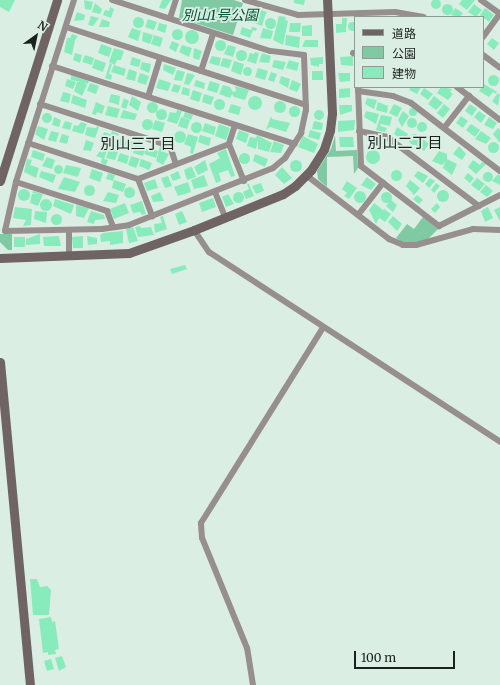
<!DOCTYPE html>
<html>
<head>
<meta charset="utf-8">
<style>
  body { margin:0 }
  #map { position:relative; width:500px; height:685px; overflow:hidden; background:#dbeee3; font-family:Merriweather,"Noto Sans JP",serif }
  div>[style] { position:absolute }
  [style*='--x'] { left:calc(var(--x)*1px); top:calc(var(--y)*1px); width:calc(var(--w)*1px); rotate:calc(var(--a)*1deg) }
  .green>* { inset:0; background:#7fc9a3 }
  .building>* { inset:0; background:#88ebbb }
  .round { border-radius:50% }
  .street>* { height:6px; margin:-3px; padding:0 3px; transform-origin:3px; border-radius:3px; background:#978e8e }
  .secondary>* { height:9px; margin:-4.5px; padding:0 4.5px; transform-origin:4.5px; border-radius:4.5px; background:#6f6363 }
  span { translate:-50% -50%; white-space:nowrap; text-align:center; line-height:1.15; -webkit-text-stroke:3.5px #dbeee3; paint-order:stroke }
  .park-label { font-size:14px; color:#005335; font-style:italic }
  .neighbourhood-label { font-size:15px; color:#1b221e }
  .legend { position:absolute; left:354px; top:16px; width:130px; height:72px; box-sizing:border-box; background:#dbeee3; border:1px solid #8e9c94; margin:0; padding:5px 7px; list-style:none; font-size:12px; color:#1b221e }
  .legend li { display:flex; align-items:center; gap:8px; height:20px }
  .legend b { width:20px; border:1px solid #8e9c94 }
  .north { position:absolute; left:16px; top:16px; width:40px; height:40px; -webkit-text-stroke:3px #dbeee3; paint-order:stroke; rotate:33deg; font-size:11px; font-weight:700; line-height:16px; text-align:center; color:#1b221e }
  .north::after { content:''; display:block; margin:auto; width:14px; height:18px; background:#1b221e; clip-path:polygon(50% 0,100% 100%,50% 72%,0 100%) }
  .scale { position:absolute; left:354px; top:651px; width:101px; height:18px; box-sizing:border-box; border:2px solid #1b221e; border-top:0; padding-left:5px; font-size:12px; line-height:14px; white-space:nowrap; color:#1b221e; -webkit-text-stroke:3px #dbeee3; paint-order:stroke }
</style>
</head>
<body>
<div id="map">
  <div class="green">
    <div style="clip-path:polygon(182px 0,234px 0,243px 3px,233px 35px,179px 18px)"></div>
    <div style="clip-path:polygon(335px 135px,336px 151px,357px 150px,358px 168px,354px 174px,353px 156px,327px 157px,327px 187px,318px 179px,317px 171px,331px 149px)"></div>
    <div style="clip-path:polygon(423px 217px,438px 229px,428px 239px,414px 243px,402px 242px,396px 238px,407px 224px,414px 229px)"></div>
    <div style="clip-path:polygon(0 234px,12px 234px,12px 250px,8px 250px,0 242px)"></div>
  </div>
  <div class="building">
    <div class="round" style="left:431px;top:-1px;width:10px;height:10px"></div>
    <div style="clip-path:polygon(0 0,15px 0,9px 12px,0 7px)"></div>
    <div style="clip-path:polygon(84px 0,93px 2px,91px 10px,85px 9px)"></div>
    <div style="clip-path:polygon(162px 0,171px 0,165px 9px,159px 8px)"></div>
    <div style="clip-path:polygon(294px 0,305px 0,304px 5px,294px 3px)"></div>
    <div style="clip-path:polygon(462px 0,475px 0,467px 10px,459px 4px)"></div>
    <div style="clip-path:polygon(95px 3px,102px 9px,100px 14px,92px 12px)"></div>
    <div class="round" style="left:441.5px;top:3.5px;width:11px;height:11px"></div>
    <div style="clip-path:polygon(474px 4px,482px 10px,476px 17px,468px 12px)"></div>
    <div style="clip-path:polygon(110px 7px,114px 9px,111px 18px,103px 15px,105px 10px,109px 11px)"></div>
    <div style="clip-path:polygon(455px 8px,463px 13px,460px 17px,451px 15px)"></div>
    <div style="clip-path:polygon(485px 8px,494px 15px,489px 22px,480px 15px)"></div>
    <div style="clip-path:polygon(258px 9px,267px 12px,265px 16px,261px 15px,265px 16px,262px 26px,251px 22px,254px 14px,258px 16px)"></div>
    <div style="clip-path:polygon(242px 10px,252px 14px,249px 23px,239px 19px)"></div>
    <div style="clip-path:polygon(77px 12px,85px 15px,84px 20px,74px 21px)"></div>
    <div style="clip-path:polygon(91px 16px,99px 18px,93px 26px,88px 25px)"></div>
    <div style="clip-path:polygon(279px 16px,286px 17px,285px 20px,288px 21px,283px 45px,273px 40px)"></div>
    <div class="round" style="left:132.5px;top:16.5px;width:11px;height:11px"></div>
    <div class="round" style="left:264.5px;top:17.5px;width:11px;height:11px"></div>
    <div style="clip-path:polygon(342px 18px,347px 18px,346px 32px,336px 33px,336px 24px,342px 24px)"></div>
    <div style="clip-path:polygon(102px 19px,110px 22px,109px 27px,99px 27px)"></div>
    <div style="clip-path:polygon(148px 19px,157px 22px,154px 30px,145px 27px)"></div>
    <div class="round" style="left:347.5px;top:21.5px;width:9px;height:9px"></div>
    <div style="clip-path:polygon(159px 23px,167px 25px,165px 33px,157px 30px)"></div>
    <div style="clip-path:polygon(290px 23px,301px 23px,300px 32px,289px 32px)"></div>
    <div style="clip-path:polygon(312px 25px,312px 36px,302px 36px,302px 26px)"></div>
    <div style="clip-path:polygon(242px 27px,251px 30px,252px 27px,257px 28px,256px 31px,253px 30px,250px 38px,240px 34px)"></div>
    <div style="clip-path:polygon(132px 28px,141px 31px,138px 41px,128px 37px)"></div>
    <div style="clip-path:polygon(263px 28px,273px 31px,271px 39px,260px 38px)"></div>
    <div class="round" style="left:171.5px;top:28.5px;width:11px;height:11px"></div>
    <div class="round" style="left:185px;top:30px;width:14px;height:14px"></div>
    <div style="clip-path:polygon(143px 32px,153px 35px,150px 44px,142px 41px)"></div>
    <div style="clip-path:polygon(72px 34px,78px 36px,75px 40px,72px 55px,64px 52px,67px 38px,70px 38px)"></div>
    <div style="clip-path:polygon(154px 35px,163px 38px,160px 47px,151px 44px)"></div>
    <div style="clip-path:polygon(286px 35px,300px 37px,299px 48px,285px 45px)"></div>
    <div style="clip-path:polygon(492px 38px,499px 43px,494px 50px,487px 44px)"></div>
    <div class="round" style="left:214.5px;top:39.5px;width:11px;height:11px"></div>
    <div style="clip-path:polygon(305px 40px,318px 40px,318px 47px,302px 47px)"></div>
    <div style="clip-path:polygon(172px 41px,179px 44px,176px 52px,169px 48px)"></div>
    <div style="clip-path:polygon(101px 44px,112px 48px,109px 57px,98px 53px)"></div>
    <div style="clip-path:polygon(182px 45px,192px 48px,189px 57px,179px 52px)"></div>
    <div style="clip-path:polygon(228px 45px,236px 47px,233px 57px,224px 54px)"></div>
    <div style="clip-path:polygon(114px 48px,124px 51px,121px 60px,117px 60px,115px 65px,109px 62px)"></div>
    <div style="clip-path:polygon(194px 48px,202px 51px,199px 60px,193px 58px)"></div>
    <div class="round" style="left:235.5px;top:49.5px;width:11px;height:11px"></div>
    <div style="clip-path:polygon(255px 52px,259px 53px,256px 64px,247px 61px,250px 53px,254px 54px)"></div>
    <div style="clip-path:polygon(75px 53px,82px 55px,80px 63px,73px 60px)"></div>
    <div style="clip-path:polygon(262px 53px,271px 56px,269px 63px,259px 62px)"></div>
    <div style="clip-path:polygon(85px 55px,94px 58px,92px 65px,82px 62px)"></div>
    <div style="clip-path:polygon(212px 56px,221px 58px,219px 66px,209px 63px)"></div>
    <div style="clip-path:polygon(353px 56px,353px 66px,341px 65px,340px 57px)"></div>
    <div style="clip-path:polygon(132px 57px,141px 60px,139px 67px,130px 65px)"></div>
    <div style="clip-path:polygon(323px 57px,323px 64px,319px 64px,319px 67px,311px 65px,310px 58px)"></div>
    <div style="clip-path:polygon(223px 58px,232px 60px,229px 68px,220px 66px)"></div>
    <div style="clip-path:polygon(95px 59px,106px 63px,103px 72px,92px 68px)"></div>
    <div style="clip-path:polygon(274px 60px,286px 62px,283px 70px,272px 67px)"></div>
    <div style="clip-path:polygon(289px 60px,299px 63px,297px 71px,286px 68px)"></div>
    <div style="clip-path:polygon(234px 61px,244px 64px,241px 75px,231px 71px)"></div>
    <div style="clip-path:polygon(142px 62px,151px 64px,149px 73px,140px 69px)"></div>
    <div style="clip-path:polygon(110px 63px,112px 64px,109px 74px,112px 75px,111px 80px,105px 78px)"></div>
    <div style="clip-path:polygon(164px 64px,176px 68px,173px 75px,163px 70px)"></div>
    <div style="clip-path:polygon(114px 65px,126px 69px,124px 76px,111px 72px)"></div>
    <div class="round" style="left:242.5px;top:66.5px;width:9px;height:9px"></div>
    <div style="clip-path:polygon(258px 68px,268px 71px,265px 80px,255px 77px)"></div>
    <div style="clip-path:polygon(129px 69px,137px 72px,135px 81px,126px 79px)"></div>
    <div style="clip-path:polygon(177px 70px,185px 72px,182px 81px,174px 80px)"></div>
    <div style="clip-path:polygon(312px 71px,323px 71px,323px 80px,312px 80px)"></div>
    <div style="clip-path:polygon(271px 72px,277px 74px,274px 82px,268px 80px)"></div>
    <div style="clip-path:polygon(140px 73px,149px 76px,146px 85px,137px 82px)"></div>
    <div style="clip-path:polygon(187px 73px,195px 75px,189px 85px,184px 84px)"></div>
    <div style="clip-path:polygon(338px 73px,350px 73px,350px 81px,340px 82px)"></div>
    <div class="round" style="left:487.5px;top:74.5px;width:11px;height:11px"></div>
    <div style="clip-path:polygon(71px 75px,89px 81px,88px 84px,84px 83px,87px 85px,82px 96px,74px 91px,77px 82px,81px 82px,71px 80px)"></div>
    <div style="clip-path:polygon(281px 76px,290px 79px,288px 88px,279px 83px)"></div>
    <div style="clip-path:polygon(67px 79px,76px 82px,73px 89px,65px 86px)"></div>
    <div style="clip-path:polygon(159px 79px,171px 83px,168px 91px,156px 88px)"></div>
    <div style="clip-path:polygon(196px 80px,205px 83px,204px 89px,194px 86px)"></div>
    <div style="clip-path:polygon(292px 80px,301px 84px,297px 92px,289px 89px)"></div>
    <div style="clip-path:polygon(210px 81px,220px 84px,217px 93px,207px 90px)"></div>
    <div style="clip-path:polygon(90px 83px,99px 86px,96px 94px,87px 91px)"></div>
    <div style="clip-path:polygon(174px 84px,181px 86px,178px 93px,171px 91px)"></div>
    <div style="clip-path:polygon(484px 84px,497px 92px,496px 94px,493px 92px,489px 97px,479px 91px)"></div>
    <div style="clip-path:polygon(223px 85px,230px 87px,233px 92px,236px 91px,235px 86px,249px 90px,245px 100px,234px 97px,232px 94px,230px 98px,219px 94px)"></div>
    <div style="clip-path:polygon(183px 87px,190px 89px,189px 96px,181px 94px)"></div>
    <div style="clip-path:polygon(411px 87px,421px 87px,417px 94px,409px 90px)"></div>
    <div style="clip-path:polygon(441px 87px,452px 89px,450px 92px,453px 94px,448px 100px,437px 93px)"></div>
    <div style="clip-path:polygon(350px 88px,350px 97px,339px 98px,339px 89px)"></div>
    <div style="clip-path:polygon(424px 88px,433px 94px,428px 100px,420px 94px)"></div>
    <div style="clip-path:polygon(193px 90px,202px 93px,199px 102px,190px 99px)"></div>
    <div style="clip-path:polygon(63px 92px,71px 94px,69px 103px,60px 101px)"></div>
    <div style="clip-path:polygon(498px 93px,500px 95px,498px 106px,492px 101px)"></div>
    <div style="clip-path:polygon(111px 94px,120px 96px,119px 105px,109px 102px)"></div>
    <div style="clip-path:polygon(204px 94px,214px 97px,211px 105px,202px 102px)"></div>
    <div style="clip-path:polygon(73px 95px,87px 100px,85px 108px,71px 103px)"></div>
    <div style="clip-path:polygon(132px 96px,141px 102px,138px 111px,129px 105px)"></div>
    <div style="clip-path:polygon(434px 96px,443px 103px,436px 110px,428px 104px)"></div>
    <div class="round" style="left:248px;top:96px;width:14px;height:14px"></div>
    <div style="clip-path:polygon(124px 98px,129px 101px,126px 109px,121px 107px)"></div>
    <div style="clip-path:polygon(367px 98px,377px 100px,374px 109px,365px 104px)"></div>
    <div class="round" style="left:213.5px;top:98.5px;width:11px;height:11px"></div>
    <div class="round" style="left:274px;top:101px;width:12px;height:12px"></div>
    <div class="round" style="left:146.5px;top:101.5px;width:11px;height:11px"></div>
    <div style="clip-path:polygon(96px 102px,105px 106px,102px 114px,97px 112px,96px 115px,92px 114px)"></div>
    <div style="clip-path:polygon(378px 102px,388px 106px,387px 113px,376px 110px)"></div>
    <div style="clip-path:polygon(231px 104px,241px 107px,239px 115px,228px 112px)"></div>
    <div style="clip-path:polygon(394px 104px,402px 108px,397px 117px,389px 113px)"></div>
    <div style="clip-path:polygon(444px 104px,450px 109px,443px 118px,437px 113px)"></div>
    <div style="clip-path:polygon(470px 104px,477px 109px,472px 116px,465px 111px)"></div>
    <div style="clip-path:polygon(339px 105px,352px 105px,352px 111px,340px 115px)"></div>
    <div class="round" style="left:288.5px;top:105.5px;width:11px;height:11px"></div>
    <div style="clip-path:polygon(108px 106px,120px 109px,117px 118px,105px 115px)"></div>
    <div class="round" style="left:409px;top:108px;width:8px;height:8px"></div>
    <div class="round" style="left:155.5px;top:108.5px;width:11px;height:11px"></div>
    <div class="round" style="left:314px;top:110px;width:10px;height:10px"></div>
    <div style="clip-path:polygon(123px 110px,137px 114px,135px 120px,120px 118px)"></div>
    <div style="clip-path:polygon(177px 110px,182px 111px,177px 124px,167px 121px,170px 112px,176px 113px)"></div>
    <div style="clip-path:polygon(366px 111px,379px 114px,376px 124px,364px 117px)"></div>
    <div style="clip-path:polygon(403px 111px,409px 116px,402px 127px,398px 120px)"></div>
    <div style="clip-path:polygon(479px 111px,486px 116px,481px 123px,474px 117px)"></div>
    <div style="clip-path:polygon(185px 112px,193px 115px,191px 120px,183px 117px)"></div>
    <div class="round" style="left:42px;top:113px;width:10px;height:10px"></div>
    <div style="clip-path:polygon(381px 115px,392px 117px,390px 126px,381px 124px,380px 126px,387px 128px,385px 132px,376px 130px)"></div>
    <div style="clip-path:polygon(271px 116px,272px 119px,290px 123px,286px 132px,270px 127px,266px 130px)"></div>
    <div style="clip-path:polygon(461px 116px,468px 121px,463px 128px,456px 123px)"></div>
    <div style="clip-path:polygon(54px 117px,61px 120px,59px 127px,52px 125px)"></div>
    <div style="clip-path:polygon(181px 117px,190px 120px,187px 129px,178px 126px)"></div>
    <div style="clip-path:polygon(489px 117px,497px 123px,493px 129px,484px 125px)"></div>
    <div class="round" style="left:407px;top:118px;width:10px;height:10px"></div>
    <div class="round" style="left:141.5px;top:118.5px;width:11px;height:11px"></div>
    <div style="clip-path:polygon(155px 120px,165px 123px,162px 132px,152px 129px)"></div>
    <div style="clip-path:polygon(355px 120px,354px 130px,338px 132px,338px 121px)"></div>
    <div style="clip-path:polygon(65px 121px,72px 123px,70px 130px,62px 128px)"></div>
    <div style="clip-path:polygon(314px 121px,323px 123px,322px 130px,312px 129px)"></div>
    <div class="round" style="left:190.5px;top:121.5px;width:11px;height:11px"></div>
    <div class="round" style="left:417px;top:122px;width:10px;height:10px"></div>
    <div style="clip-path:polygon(81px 122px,87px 124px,83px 134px,72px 131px,74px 125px,78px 126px)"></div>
    <div style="clip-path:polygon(205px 123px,216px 127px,214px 135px,202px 131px)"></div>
    <div style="clip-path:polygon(219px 124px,230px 128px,226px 140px,215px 136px)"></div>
    <div style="clip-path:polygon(471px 124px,480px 130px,475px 137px,466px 130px)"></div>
    <div style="clip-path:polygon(38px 126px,48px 129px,44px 140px,35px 134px)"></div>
    <div style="clip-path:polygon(97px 126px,99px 127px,95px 138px,85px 135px,87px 127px,96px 128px)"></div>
    <div style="clip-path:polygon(397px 127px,408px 134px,404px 141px,394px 134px)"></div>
    <div style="clip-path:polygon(498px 128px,500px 130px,500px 143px,493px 134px)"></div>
    <div style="clip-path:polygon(239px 130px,249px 134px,246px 143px,236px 139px)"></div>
    <div style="clip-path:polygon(310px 130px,321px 133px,319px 140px,308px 137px)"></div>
    <div style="clip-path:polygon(51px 131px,59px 133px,56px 142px,48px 140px)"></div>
    <div style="clip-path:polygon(112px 131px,119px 134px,118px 136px,114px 134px,110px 144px,101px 141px,104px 132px,110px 134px,110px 136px)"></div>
    <div style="clip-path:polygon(481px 131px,491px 138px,486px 144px,475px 139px)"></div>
    <div class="round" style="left:174px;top:131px;width:12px;height:12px"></div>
    <div class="round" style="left:408.5px;top:133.5px;width:11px;height:11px"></div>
    <div style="clip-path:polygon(62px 134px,69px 136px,67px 144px,59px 142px)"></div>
    <div style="clip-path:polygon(188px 134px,198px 137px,193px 154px,190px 153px,191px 147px,184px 144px)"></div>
    <div style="clip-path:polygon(200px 135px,211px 138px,209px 146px,198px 142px)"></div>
    <div style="clip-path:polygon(257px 135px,272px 143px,269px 152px,258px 149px,258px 140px,256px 149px,247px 146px,250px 137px,256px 138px)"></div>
    <div style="clip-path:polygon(303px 136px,318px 144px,314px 153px,298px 147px)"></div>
    <div style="clip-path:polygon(339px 137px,353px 137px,354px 147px,340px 147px)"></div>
    <div class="round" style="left:112.5px;top:137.5px;width:11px;height:11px"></div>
    <div style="clip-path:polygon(422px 138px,429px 144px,424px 151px,416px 145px)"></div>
    <div class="round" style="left:122.5px;top:139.5px;width:11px;height:11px"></div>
    <div style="clip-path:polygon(86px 140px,94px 143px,91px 151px,83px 150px)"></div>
    <div style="clip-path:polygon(137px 140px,140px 140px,138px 145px,146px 147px,143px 156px,133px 153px)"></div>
    <div style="clip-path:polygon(274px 141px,284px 145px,281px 153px,270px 152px)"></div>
    <div class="round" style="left:487.5px;top:141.5px;width:11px;height:11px"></div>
    <div style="clip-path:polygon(100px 146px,108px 148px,104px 159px,108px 160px,106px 165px,101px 163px,102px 158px,96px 156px,100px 151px)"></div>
    <div style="clip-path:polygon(160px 146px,165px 148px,164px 152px,169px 154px,163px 165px,156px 161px)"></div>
    <div style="clip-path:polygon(459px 146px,466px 154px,462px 160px,453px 154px)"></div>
    <div style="clip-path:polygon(147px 147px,158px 151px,156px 158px,144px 154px)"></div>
    <div style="clip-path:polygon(109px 149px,118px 152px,115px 160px,106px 158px)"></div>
    <div style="clip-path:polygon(226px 149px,235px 176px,231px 177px,228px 170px,219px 173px,221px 181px,216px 183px,209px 164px,220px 158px,217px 153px)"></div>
    <div style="clip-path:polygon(33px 150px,45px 154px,43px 161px,31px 157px)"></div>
    <div class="round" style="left:366px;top:150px;width:14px;height:14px"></div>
    <div style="clip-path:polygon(439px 151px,447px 154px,447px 159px,457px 164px,452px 175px,443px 168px,445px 162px,442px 165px,432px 161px)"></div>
    <div class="round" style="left:238.5px;top:152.5px;width:11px;height:11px"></div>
    <div style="clip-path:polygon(120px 153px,129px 156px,127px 164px,117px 161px)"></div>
    <div style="clip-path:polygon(255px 154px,268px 159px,265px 167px,253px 161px)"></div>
    <div style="clip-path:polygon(131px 156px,140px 159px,136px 168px,128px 165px)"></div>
    <div style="clip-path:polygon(47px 157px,55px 160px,52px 169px,42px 166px)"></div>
    <div style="clip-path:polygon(27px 159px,32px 160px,30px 165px,39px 168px,36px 178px,24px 172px)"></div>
    <div style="clip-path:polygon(141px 159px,152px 163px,149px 170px,139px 166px)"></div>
    <div class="round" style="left:290px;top:160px;width:12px;height:12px"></div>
    <div style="clip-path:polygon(205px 160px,208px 170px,198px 175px,194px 167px)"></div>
    <div style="clip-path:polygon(473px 160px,480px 165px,482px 162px,486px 164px,476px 174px,468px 167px)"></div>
    <div class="round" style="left:53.5px;top:164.5px;width:9px;height:9px"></div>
    <div style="clip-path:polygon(66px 165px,81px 168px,78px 177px,63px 173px)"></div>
    <div style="clip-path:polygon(190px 167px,192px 167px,196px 177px,187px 180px,184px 170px)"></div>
    <div style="clip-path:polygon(282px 167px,292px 178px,284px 184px,275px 175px)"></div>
    <div style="clip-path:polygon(92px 169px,103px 173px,100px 182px,89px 178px)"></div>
    <div class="round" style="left:390.5px;top:169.5px;width:11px;height:11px"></div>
    <div style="clip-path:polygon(41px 171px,56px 175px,53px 183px,39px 177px)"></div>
    <div style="clip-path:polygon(178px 171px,181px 178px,173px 181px,170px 175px)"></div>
    <div style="clip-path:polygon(418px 171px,428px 176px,423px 183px,414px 176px)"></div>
    <div class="round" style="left:483px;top:172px;width:10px;height:10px"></div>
    <div style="clip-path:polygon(108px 173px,115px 175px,113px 181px,106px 179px)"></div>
    <div style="clip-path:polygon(468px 173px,474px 178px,470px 183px,464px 178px)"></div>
    <div style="clip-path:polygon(498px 174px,500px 176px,500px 185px,492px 181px)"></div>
    <div style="clip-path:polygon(204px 175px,208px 186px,194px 189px,191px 180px)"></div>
    <div style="clip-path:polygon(168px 176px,172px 186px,165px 188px,161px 178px)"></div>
    <div style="clip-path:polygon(64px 177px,80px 182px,75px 192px,58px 189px)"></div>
    <div style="clip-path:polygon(367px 177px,376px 184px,371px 190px,361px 185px)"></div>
    <div style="clip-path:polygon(430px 178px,435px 181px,429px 188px,425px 184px)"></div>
    <div style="clip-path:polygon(477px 178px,485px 184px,479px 191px,471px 185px)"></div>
    <div style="clip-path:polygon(155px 179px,158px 188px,147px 191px,144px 183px)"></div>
    <div style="clip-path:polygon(114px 180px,126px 184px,123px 192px,112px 188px)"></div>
    <div style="clip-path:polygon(410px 180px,420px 188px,414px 195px,406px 186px)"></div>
    <div style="clip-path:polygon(347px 181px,357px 188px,349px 199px,344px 196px,347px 193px,342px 189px)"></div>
    <div style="clip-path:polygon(188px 182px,191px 192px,178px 196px,174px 187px)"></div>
    <div style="clip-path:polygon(261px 183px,264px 191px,256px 194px,252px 186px)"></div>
    <div style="clip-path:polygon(436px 183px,440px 186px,434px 193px,431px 190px)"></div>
    <div style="clip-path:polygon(247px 184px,249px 184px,254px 196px,246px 199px,243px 192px,249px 189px)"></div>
    <div class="round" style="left:83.5px;top:184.5px;width:11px;height:11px"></div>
    <div style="clip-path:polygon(486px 185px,493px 191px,487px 197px,480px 192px)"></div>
    <div class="round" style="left:123.5px;top:186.5px;width:11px;height:11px"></div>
    <div class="round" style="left:18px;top:189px;width:12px;height:12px"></div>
    <div class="round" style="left:437px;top:190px;width:12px;height:12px"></div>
    <div class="round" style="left:354px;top:191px;width:12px;height:12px"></div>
    <div style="clip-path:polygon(33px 191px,43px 194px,38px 206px,30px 203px,32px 194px,37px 194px,32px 193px)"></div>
    <div class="round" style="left:380.5px;top:191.5px;width:11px;height:11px"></div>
    <div class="round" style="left:232.5px;top:191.5px;width:11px;height:11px"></div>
    <div style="clip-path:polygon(108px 192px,119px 195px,116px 203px,103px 201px)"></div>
    <div style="clip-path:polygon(160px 192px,164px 201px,153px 202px,151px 196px)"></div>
    <div style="clip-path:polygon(228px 194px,234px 204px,226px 207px,222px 197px)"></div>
    <div style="clip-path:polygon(417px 195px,423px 200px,419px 204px,413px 199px)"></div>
    <div style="clip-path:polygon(213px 198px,216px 207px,202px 212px,199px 203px)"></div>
    <div style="clip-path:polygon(55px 199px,74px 205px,71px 214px,53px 206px)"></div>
    <div class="round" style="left:40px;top:199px;width:12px;height:12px"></div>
    <div style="clip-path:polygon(391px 200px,397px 205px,393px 212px,386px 206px)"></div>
    <div style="clip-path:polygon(142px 201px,146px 214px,142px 215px,140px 212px,133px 213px,130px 205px)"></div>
    <div style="clip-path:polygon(125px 203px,129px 213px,114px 219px,110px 209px)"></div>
    <div style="clip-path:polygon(374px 203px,383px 210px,376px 224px,369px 210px)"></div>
    <div style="clip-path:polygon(437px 203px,440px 207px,435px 213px,431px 209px)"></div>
    <div style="clip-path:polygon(76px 205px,89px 208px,84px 218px,76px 216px)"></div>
    <div style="clip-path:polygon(15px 207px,32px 209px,31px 225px,23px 226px,26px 220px,13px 218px)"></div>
    <div style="clip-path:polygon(488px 207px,493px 218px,485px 222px,481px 211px)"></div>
    <div style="clip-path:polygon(500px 207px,500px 221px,494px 210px)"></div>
    <div style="clip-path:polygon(384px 209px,391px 214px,385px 222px,378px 217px)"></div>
    <div style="clip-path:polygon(35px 211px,47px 212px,46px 223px,34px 219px)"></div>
    <div style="clip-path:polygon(91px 211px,104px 215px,105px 219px,95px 220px,94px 224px,87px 222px)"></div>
    <div style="clip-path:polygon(182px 211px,187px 222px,179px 225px,175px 214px)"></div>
    <div class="round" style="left:50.5px;top:213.5px;width:11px;height:11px"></div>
    <div style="clip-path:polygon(163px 216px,167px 229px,155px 233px,154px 224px,162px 223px,160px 217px)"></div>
    <div style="clip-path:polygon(393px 216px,402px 224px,397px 231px,388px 222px)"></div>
    <div style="clip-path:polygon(140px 226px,141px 228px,151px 227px,154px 235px,138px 237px,135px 227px)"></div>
    <div style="clip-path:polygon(133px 227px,138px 241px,129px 243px,126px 229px)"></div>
    <div style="clip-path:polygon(123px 231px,123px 243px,110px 245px,110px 241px,101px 242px,100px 235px,103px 233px)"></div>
    <div style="clip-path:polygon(40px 234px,40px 244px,26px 245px,26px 239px)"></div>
    <div style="clip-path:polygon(59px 236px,61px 246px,44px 246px,43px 237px)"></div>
    <div style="clip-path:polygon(83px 236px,83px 248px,73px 248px,72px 237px)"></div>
    <div style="clip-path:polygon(87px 236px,97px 238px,97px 244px,88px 245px)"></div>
    <div style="clip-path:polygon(14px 237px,25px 237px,25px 247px,14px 247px)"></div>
    <div style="clip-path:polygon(185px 265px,187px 269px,172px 274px,170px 269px)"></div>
    <div style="clip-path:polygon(30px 579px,37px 579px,40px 587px,47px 586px,51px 590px,49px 615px,33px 615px)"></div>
    <div style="clip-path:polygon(51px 617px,52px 622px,55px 621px,59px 649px,55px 650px,56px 654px,48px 655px,48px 652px,43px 653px,39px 619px)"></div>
    <div style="clip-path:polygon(62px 656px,66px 667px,59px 671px,55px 658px)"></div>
    <div style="clip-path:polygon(51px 659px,54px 669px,47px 671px,44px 661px)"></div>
  </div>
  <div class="street">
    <div style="--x:74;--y:0;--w:191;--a:107.7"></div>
    <div style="--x:16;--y:182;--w:50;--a:102.7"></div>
    <div style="--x:5;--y:231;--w:97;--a:-1.2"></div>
    <div style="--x:102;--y:229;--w:27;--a:-8"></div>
    <div style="--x:129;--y:225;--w:155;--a:-21.6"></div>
    <div style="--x:273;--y:168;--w:16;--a:-40"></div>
    <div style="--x:285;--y:158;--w:30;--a:-57"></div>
    <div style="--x:301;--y:133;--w:24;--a:-78"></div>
    <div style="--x:306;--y:110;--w:55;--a:-92.1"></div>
    <div style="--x:304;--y:55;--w:34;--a:-173"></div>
    <div style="--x:270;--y:51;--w:166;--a:-162.1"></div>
    <div style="--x:245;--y:0;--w:55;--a:15.8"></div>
    <div style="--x:298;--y:15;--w:97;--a:-1.8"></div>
    <div style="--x:395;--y:12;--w:29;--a:10"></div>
    <div style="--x:481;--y:0;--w:24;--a:36"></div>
    <div style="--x:170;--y:18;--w:19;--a:-72"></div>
    <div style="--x:66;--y:27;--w:252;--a:18"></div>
    <div style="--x:483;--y:37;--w:29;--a:-54"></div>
    <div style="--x:353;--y:53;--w:2;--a:27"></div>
    <div style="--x:483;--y:55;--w:21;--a:37"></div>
    <div style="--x:52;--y:66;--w:255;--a:17.8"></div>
    <div style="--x:201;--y:71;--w:40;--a:-72"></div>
    <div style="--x:358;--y:87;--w:79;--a:87.8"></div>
    <div style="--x:361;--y:166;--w:71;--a:37.5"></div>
    <div style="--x:417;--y:209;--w:28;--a:38"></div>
    <div style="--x:439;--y:226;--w:68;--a:-26.9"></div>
    <div style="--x:457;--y:87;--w:54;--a:37.5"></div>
    <div style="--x:358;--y:91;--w:35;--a:8"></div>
    <div style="--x:393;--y:96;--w:19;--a:21"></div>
    <div style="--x:411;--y:103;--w:112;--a:37.4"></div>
    <div style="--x:148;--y:97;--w:41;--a:-72.9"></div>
    <div style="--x:40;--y:104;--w:137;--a:17.9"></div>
    <div style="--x:170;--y:146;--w:19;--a:72"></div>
    <div style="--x:235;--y:125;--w:20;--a:108"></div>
    <div style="--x:229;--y:144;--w:40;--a:68"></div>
    <div style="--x:444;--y:128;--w:41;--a:-52"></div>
    <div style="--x:359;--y:131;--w:29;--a:12"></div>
    <div style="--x:387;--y:137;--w:115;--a:36.9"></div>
    <div style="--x:28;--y:143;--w:116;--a:18.1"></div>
    <div style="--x:138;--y:179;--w:97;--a:-21"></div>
    <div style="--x:306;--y:175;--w:105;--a:37.6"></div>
    <div style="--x:389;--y:239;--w:15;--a:23"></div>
    <div style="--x:403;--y:245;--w:13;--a:0"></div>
    <div style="--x:416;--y:245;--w:59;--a:-15.7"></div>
    <div style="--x:473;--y:229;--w:27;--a:2"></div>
    <div style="--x:138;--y:179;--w:40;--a:69"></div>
    <div style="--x:16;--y:182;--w:96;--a:17.7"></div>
    <div style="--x:107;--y:211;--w:17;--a:69"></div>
    <div style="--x:215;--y:192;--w:27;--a:68"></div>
    <div style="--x:358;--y:215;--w:41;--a:-52"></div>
    <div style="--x:69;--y:230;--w:27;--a:90"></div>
    <div style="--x:194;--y:230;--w:27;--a:56"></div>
    <div style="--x:209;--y:252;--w:348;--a:33.1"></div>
    <div style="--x:253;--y:685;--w:37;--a:-99"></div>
    <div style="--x:247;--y:648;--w:119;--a:-112.2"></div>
    <div style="--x:202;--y:538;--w:15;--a:-94"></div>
    <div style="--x:201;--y:523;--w:230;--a:-58"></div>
  </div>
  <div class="secondary">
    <div style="--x:0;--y:181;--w:190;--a:-72.5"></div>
    <div style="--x:0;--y:258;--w:129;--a:-2.2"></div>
    <div style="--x:129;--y:253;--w:69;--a:-19.5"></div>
    <div style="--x:194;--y:230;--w:96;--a:-22"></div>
    <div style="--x:283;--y:194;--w:14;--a:-34"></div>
    <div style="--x:295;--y:186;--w:23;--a:-45"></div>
    <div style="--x:311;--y:170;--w:25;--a:-58"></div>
    <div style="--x:324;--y:149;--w:20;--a:-72"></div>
    <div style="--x:330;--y:130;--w:17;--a:-83"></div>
    <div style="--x:332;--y:113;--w:113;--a:-92.5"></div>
    <div style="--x:0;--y:362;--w:324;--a:84.7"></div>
  </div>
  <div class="park-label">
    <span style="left:220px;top:15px">別山1号公園</span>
  </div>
  <div class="neighbourhood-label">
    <span style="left:405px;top:143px">別山二丁目</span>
    <span style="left:138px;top:144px">別山三丁目</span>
  </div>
  <ul class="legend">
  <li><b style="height:5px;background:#6f6363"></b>道路</li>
  <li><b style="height:11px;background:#7fc9a3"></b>公園</li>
  <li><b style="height:11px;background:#88ebbb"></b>建物</li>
  </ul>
  <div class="north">N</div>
  <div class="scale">100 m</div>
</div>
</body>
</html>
